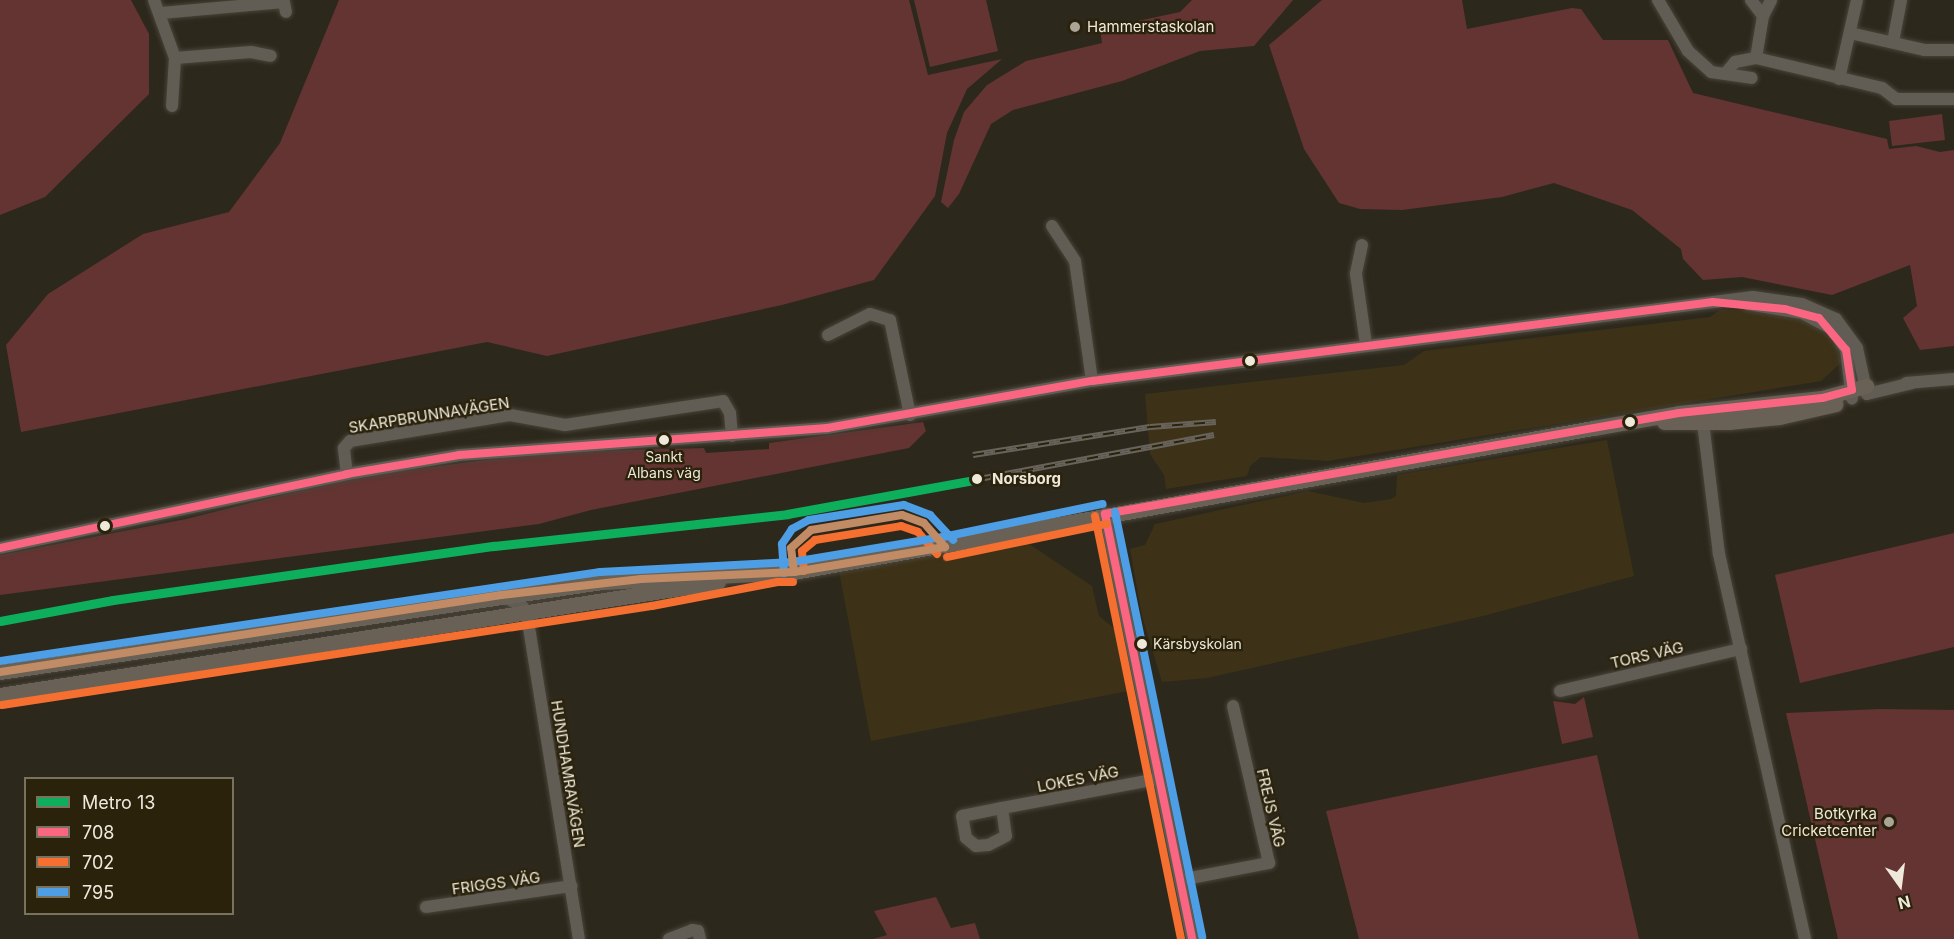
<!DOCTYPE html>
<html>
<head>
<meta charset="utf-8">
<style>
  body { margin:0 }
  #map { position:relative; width:1954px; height:939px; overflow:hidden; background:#2d281c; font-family:Inter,sans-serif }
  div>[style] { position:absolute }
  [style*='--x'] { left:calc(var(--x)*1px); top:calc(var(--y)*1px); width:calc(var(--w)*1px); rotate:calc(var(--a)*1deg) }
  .built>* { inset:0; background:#3d3217 }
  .green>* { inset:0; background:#633432 }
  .roads { filter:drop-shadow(0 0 2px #49443a) drop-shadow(0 0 2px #49443a) }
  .minor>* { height:12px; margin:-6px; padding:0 6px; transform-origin:6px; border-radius:6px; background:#615d54 }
  .major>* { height:15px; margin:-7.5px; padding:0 7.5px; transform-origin:7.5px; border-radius:7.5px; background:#696155 }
  .rail>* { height:6px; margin-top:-3px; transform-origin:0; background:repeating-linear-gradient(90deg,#2a220b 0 11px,#68645c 0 22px); box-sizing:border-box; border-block:2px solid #68645c }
  .bus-1>* { height:8px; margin:-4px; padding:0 4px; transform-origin:4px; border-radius:4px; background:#fa6682 }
  .bus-2>* { height:8px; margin:-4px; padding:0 4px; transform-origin:4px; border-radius:4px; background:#f46f30 }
  .bus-3>* { height:8px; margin:-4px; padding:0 4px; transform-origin:4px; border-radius:4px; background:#4d9ee5 }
  .bus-4>* { height:8px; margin:-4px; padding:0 4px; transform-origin:4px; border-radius:4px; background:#c18c65 }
  .metro-1>* { height:9px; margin:-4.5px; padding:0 4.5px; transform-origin:4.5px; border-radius:4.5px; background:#0daf5c }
  .dots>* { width:16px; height:16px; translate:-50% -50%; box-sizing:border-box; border:3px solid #2a220b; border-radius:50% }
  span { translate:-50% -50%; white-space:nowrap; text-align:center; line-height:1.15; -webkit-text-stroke:4.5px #2a220b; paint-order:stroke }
  .bus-label { font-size:14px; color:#efe9db }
  .left { translate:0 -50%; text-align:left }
  .poi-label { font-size:15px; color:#efe9db }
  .right { translate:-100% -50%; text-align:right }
  .street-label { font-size:15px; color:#efe9db }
  .stop-label { font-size:15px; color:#efe9db; font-weight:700 }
  .legend { position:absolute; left:24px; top:777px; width:210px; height:138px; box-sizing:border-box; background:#2a220b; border:2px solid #79725e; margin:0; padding:8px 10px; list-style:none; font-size:18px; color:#efe9db }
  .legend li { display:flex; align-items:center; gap:12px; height:30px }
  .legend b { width:30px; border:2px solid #79725e }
  .north { position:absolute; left:1870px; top:855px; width:60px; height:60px; -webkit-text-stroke:4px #2a220b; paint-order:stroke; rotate:166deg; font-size:16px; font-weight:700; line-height:24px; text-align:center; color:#efe9db }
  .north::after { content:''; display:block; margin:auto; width:21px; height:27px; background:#efe9db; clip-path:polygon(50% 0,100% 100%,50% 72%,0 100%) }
</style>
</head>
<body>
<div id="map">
  <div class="built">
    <div style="clip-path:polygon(1757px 309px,1813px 320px,1828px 331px,1840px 349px,1842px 362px,1821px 381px,1328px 461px,1261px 457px,1250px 466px,1247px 476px,1166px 489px,1164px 475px,1150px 454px,1145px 394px,1404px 365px,1424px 351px,1710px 317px,1720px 310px)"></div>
    <div style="clip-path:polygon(1607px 440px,1634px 576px,1483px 616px,1207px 678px,1162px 682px,1142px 616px,1130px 549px,1145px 545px,1155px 524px,1308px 491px,1364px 503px,1391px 499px,1396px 496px,1397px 475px)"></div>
    <div style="clip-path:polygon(1023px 540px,1092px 586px,1099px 616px,1115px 629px,1128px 691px,871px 741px,839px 571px)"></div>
  </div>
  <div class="green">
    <div style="clip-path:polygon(0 0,131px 0,149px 34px,149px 94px,45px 197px,0 215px)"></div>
    <div style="clip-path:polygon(339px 0,909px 0,928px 75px,1002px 59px,967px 89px,947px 133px,935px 196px,874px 280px,782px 305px,547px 356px,487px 342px,21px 432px,6px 345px,48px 294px,143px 234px,229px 212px,280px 143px)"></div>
    <div style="clip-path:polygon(914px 0,986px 0,998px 51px,930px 67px)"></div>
    <div style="clip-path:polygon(1192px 0,1293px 0,1254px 46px,1200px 51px,1122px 81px,1013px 110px,991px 124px,959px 194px,948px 208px,941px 202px,954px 140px,964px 112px,987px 85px,1026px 61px,1102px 43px,1100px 29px,1180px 12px)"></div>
    <div style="clip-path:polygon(1322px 0,1462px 0,1467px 29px,1572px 8px,1581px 9px,1603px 40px,1668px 40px,1693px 93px,1887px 139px,1889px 149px,1916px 146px,1940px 152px,1954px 150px,1954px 346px,1920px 350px,1903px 318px,1917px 306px,1910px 265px,1832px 295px,1742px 277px,1703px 280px,1683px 259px,1681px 249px,1632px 210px,1554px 183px,1502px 197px,1402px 210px,1360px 209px,1339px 203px,1304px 149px,1269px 45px)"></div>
    <div style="clip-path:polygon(1942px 114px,1945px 140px,1892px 146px,1889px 121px)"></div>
    <div style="clip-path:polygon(923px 422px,926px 431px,909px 448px,591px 510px,539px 524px,0 595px,0 555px,186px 519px,354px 477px,547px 452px,704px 448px,706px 453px,769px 449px,769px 443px)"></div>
    <div style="clip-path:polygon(1954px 533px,1954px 647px,1800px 683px,1775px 575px)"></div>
    <div style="clip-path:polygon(1584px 697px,1593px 737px,1562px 744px,1553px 701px,1575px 704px)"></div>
    <div style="clip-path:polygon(1880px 709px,1954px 710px,1954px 939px,1838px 939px,1786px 713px)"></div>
    <div style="clip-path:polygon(1597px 755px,1639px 939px,1359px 939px,1326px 811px)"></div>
    <div style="clip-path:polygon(936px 897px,951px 928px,975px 923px,980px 939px,873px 939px,887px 935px,874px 911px)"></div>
  </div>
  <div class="roads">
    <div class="minor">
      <div style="--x:154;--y:0;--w:62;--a:70.1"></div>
      <div style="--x:175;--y:58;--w:48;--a:93.6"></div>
      <div style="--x:1658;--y:0;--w:59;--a:59.5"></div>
      <div style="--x:1688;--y:51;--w:31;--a:42"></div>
      <div style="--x:1711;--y:72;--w:41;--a:8.3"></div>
      <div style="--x:1751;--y:0;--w:20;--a:53"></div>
      <div style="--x:161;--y:13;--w:123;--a:-5.1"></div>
      <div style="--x:284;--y:2;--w:10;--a:79"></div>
      <div style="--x:1850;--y:33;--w:76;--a:12.9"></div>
      <div style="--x:1924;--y:50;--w:30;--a:0"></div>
      <div style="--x:1893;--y:42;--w:43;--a:-79.2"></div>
      <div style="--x:175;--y:58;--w:76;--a:-4.5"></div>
      <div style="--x:251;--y:52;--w:20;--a:11"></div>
      <div style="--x:1756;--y:58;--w:43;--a:-80.5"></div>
      <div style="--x:1763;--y:16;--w:18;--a:-63"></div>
      <div style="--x:1725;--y:74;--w:16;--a:-50"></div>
      <div style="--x:1735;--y:62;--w:21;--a:-11"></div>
      <div style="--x:1756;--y:58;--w:130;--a:13.4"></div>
      <div style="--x:1882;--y:88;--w:18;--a:38"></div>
      <div style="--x:1896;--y:99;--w:58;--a:0"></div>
      <div style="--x:1839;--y:79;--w:81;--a:-77.2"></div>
      <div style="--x:1052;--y:226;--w:42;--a:56.7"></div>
      <div style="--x:1075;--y:261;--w:121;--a:81.9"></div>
      <div style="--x:1362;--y:245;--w:30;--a:102"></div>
      <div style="--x:1356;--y:274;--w:71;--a:81.9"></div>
      <div style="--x:1747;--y:304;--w:56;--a:9.3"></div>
      <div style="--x:1802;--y:313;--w:34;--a:28"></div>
      <div style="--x:1832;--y:329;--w:25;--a:56"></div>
      <div style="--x:1846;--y:350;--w:49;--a:83"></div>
      <div style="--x:828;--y:335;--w:47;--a:-26.6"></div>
      <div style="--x:870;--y:314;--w:21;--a:17"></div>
      <div style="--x:890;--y:320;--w:97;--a:78.1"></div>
      <div style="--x:1906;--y:383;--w:48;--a:-4.8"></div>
      <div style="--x:1702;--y:414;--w:141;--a:83.1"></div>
      <div style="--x:1719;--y:554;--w:394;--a:77.4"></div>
      <div style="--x:347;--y:474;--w:26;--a:-97"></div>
      <div style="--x:344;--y:448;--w:9;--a:-49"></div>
      <div style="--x:350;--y:441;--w:162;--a:-9.2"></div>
      <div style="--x:510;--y:415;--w:56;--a:10.3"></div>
      <div style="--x:565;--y:425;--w:160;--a:-8.6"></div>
      <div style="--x:723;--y:401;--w:14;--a:60"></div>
      <div style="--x:730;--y:413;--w:23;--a:85"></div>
      <div style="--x:1105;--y:514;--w:434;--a:78.4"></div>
      <div style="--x:0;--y:548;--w:355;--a:-12"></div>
      <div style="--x:347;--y:474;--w:114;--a:-9.6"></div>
      <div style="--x:459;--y:455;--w:369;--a:-4.2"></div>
      <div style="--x:827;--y:428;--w:269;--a:-10.1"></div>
      <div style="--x:1092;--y:381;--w:666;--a:-7.24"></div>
      <div style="--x:1753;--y:297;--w:49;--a:8.1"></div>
      <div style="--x:1802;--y:304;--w:37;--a:24"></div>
      <div style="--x:1836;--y:319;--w:36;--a:54"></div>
      <div style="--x:1857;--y:348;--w:47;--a:77.7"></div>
      <div style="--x:1867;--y:394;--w:46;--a:-13.7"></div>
      <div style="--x:501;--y:595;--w:25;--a:29"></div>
      <div style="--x:523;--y:607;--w:9;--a:63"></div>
      <div style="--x:527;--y:615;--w:328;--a:80.9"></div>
      <div style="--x:1560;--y:691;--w:186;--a:-13.1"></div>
      <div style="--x:1002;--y:808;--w:28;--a:82"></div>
      <div style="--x:1006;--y:836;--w:20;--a:153"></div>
      <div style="--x:988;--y:845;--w:12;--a:175"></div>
      <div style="--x:976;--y:846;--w:13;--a:-141"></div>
      <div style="--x:966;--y:838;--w:22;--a:-100"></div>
      <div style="--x:962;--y:816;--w:41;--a:-11.3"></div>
      <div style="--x:1002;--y:808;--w:153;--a:-10.6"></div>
      <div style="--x:1152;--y:780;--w:7;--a:-16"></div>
      <div style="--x:1180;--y:880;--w:91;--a:-10.8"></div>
      <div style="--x:1269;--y:863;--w:161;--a:-102.9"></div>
      <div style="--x:426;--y:907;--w:147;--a:-8.2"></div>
      <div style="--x:669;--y:939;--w:25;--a:-21"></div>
      <div style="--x:692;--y:930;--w:6;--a:9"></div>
      <div style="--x:698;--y:931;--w:8;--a:76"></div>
    </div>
    <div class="major">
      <div style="--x:1664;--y:422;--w:65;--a:0"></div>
      <div style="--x:1729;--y:422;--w:50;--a:-5.7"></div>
      <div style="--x:1779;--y:417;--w:58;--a:-12.8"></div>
      <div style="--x:0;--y:672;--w:609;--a:-8.5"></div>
      <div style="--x:602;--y:582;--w:192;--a:-3"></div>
      <div style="--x:794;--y:572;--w:812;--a:-10.22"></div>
      <div style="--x:1593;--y:428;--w:87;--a:-9.9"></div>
      <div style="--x:1679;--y:413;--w:144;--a:-6"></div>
      <div style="--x:1822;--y:398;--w:46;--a:-15.3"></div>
      <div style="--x:0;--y:695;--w:727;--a:-8.94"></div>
    </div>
  </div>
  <div class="rail">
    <div style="--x:973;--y:455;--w:179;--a:-9"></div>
    <div style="--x:1150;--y:427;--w:66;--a:-4.3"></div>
    <div style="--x:979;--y:479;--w:239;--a:-10.6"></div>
  </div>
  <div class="bus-1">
    <div style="--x:1105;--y:514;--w:434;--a:78.4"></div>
    <div style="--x:0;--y:548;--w:355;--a:-12"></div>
    <div style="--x:347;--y:474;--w:114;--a:-9.6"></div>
    <div style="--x:459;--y:455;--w:369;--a:-4.2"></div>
    <div style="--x:827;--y:428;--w:269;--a:-10.1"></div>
    <div style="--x:1092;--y:381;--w:626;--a:-7.25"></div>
    <div style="--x:1713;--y:302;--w:72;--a:5.6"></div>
    <div style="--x:1785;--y:309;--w:35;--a:15"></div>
    <div style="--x:1819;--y:318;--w:42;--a:49.8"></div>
    <div style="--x:1846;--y:350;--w:40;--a:81.5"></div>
    <div style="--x:1852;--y:390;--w:31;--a:165"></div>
    <div style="--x:1822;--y:398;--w:144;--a:174"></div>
    <div style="--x:1679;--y:413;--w:583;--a:170.02"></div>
  </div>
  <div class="bus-2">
    <div style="--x:1095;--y:516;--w:432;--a:78.5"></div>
    <div style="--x:947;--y:557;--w:163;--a:-11.7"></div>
    <div style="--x:804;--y:571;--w:20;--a:-96"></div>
    <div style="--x:802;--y:551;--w:17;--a:-40"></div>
    <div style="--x:815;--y:540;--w:87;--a:-9.2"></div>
    <div style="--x:901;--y:526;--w:18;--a:19"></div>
    <div style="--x:918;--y:532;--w:29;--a:49"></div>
    <div style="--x:2;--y:705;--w:657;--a:-8.66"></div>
    <div style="--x:652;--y:606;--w:128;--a:-10.8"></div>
    <div style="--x:778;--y:582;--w:15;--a:0"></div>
  </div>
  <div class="bus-3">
    <div style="--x:1115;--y:512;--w:434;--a:78.4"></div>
    <div style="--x:784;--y:573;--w:29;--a:-94"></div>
    <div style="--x:782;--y:544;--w:18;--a:-56"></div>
    <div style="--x:792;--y:529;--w:19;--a:-28"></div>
    <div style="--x:809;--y:520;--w:96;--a:-9"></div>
    <div style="--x:904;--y:505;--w:28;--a:21"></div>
    <div style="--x:930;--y:515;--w:34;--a:47"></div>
    <div style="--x:0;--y:661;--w:607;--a:-8.44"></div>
    <div style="--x:600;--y:572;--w:193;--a:-3"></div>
    <div style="--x:793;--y:562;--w:152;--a:-9.5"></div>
    <div style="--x:943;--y:537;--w:163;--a:-11.7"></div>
  </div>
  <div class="bus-4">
    <div style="--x:794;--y:572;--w:24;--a:-97"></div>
    <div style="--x:791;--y:548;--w:27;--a:-42"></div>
    <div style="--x:811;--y:530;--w:92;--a:-9.4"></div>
    <div style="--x:902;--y:515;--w:23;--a:20"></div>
    <div style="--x:924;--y:523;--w:32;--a:49"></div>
    <div style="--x:0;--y:672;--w:507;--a:-8.74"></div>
    <div style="--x:501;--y:595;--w:141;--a:-6.5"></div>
    <div style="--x:641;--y:579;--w:153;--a:-2.6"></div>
    <div style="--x:794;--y:572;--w:153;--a:-9.4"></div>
  </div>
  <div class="metro-1">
    <div style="--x:0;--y:621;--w:115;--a:-10.5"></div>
    <div style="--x:113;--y:600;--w:385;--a:-8.1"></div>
    <div style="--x:494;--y:546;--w:295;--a:-6.2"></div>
    <div style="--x:787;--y:514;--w:195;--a:-10.3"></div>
  </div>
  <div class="dots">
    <div style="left:1075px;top:27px;background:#aba598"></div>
    <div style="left:1250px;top:361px;background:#efe9db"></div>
    <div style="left:1630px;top:422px;background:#efe9db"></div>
    <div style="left:664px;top:440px;background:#efe9db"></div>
    <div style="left:977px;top:479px;background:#efe9db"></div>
    <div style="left:105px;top:526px;background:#efe9db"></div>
    <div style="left:1142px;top:644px;background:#efe9db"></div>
    <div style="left:1889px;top:822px;background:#aba598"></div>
  </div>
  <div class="bus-label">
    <span style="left:664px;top:465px">Sankt<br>Albans väg</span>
    <span class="left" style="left:1153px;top:644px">Kärsbyskolan</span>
  </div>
  <div class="poi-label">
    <span class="left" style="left:1087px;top:27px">Hammerstaskolan</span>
    <span class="right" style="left:1877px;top:822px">Botkyrka<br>Cricketcenter</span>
  </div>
  <div class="street-label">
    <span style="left:429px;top:415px;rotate:-9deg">SKARPBRUNNAVÄGEN</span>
    <span style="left:1647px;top:655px;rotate:-13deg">TORS VÄG</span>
    <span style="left:568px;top:774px;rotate:81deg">HUNDHAMRAVÄGEN</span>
    <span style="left:1078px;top:779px;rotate:-11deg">LOKES VÄG</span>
    <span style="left:1271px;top:808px;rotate:77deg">FREJS VÄG</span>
    <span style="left:496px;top:883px;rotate:-8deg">FRIGGS VÄG</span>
  </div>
  <div class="stop-label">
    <span class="left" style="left:992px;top:479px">Norsborg</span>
  </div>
  <ul class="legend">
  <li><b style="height:8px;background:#0daf5c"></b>Metro 13</li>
  <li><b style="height:8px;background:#fa6682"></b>708</li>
  <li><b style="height:8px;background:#f46f30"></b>702</li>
  <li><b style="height:8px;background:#4d9ee5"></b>795</li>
  </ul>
  <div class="north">N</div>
</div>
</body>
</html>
